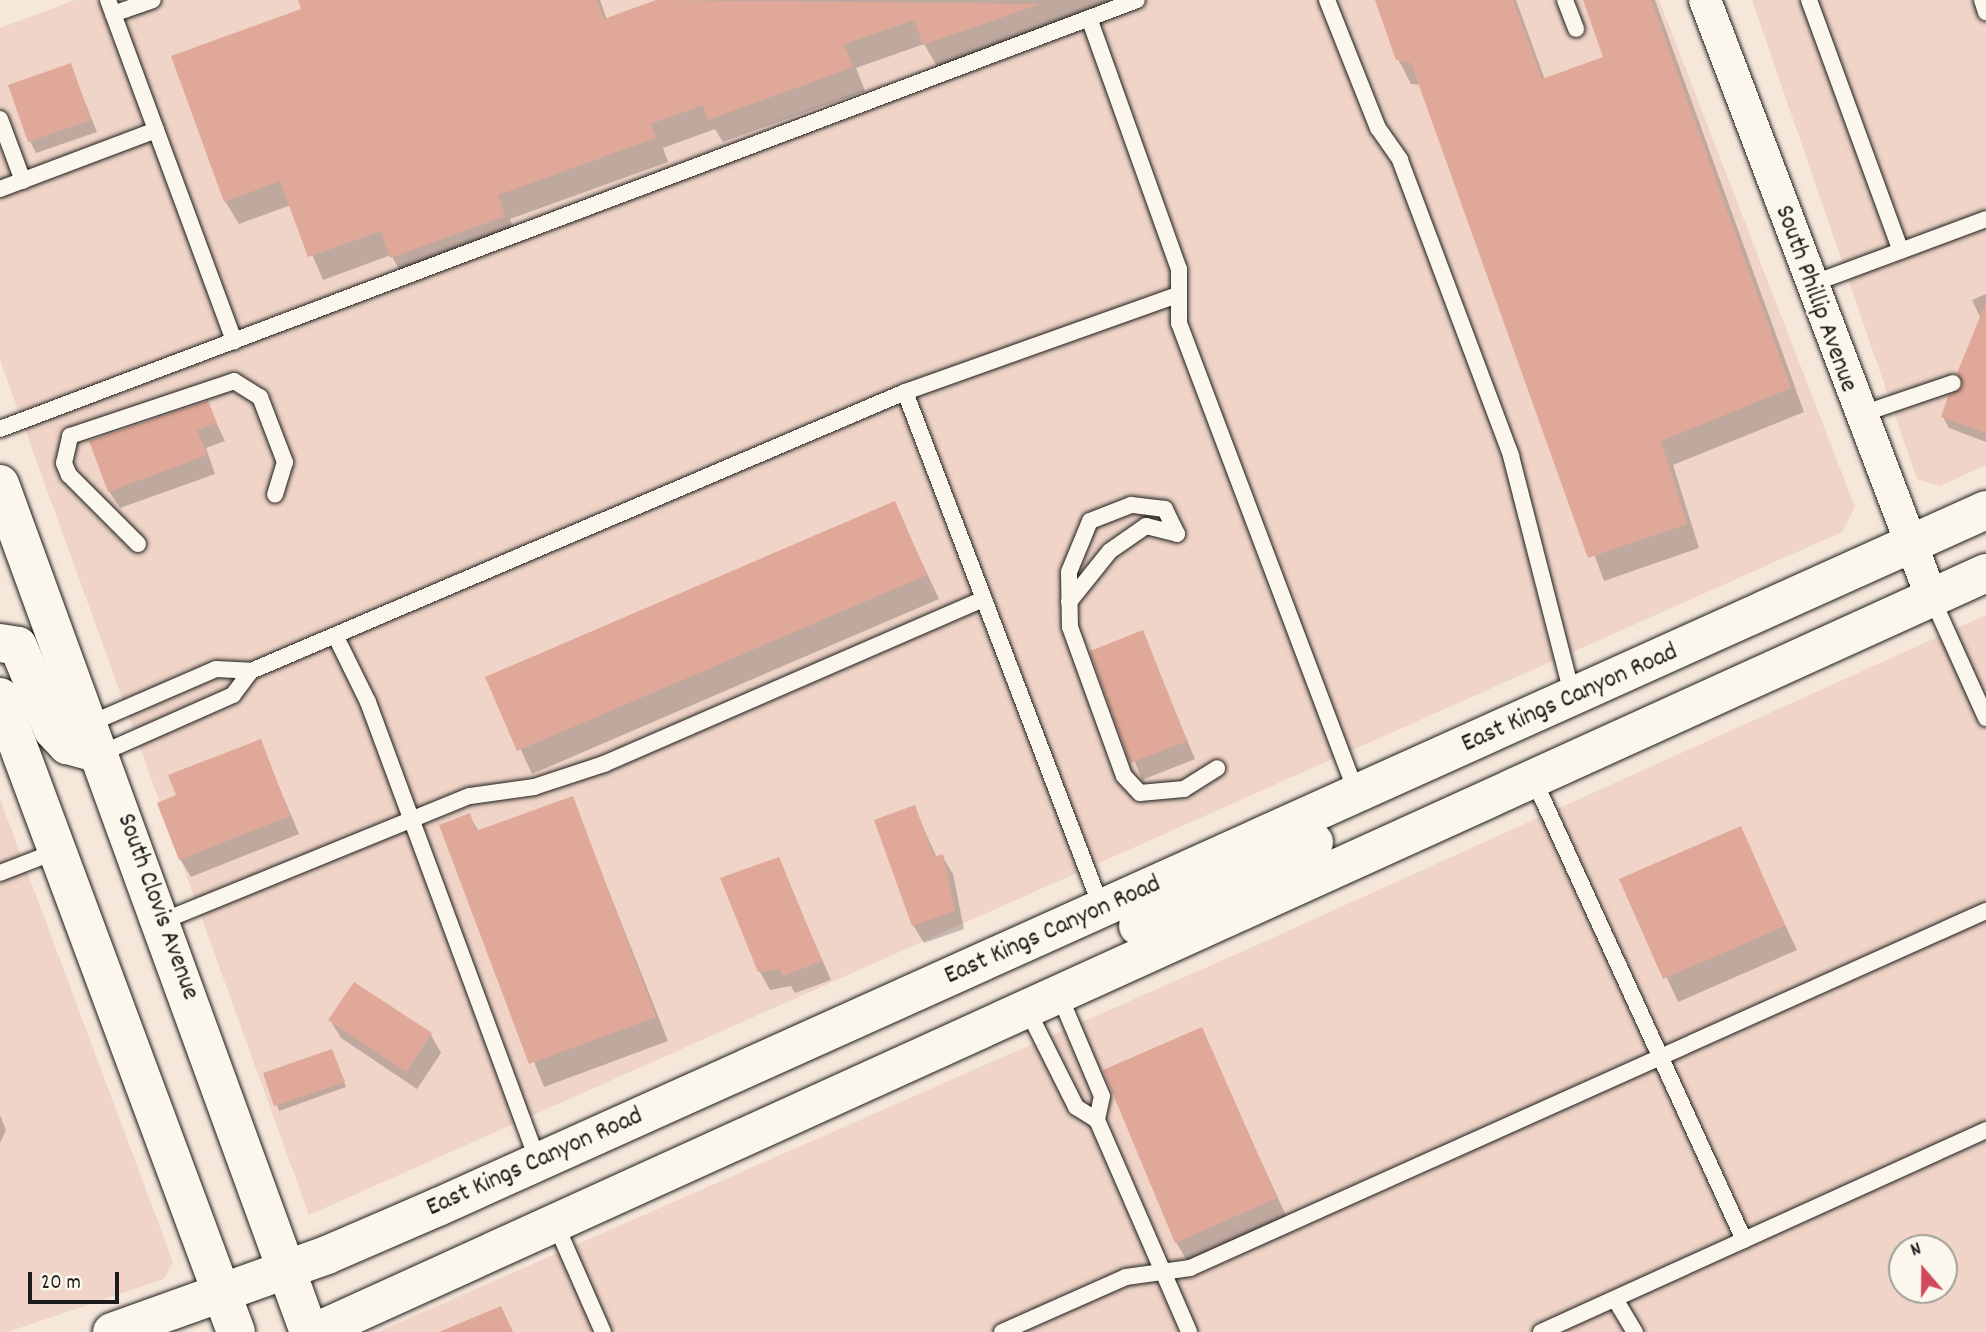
<!DOCTYPE html>
<html>
<head>
<meta charset="utf-8">
<style>
  body { margin:0 }
  #map { position:relative; width:1986px; height:1332px; overflow:hidden; background:#f6e7db; font-family:Dekko,sans-serif }
  div>[style] { position:absolute }
  [style*='--x'] { left:calc(var(--x)*1px); top:calc(var(--y)*1px); width:calc(var(--w)*1px); rotate:calc(var(--a)*1deg) }
  .built>* { inset:0; background:#efd4c7 }
  .shadow>* { inset:0; background:#0003 }
  .building>* { inset:0; background:#e0a898 }
  .roads { filter:drop-shadow(0 0 2px #1c1c1c) drop-shadow(0 0 2px #1c1c1c) }
  .service>* { height:16px; margin:-8px; padding:0 8px; transform-origin:8px; border-radius:8px; background:#fbf7ec }
  .minor>* { height:32px; margin:-16px; padding:0 16px; transform-origin:16px; border-radius:16px; background:#fbf7ec }
  .secondary>* { height:38px; margin:-19px; padding:0 19px; transform-origin:19px; border-radius:19px; background:#fbf7ec }
  .primary>* { height:38px; margin:-19px; padding:0 19px; transform-origin:19px; border-radius:19px; background:#fbf7ec }
  span { translate:-50% -50%; white-space:nowrap; text-align:center; line-height:1.15; -webkit-text-stroke:5px #fbf7ec; paint-order:stroke }
  .street-label { font-size:26px; color:#1c1c1c }
  .north { position:absolute; left:1888px; top:1234px; width:70px; height:70px; box-sizing:border-box; background:#fbf7ec; border:2px solid #a29f99; border-radius:50%; rotate:340deg; font-size:19px; font-weight:700; line-height:28px; text-align:center; color:#1c1c1c }
  .north::after { content:''; display:block; margin:auto; width:24px; height:32px; background:#d1495b; clip-path:polygon(50% 0,100% 100%,50% 72%,0 100%) }
  .scale { position:absolute; left:28px; top:1272px; width:91px; height:32px; box-sizing:border-box; border:4px solid #1c1c1c; border-top:0; padding-left:9px; font-size:21px; line-height:24px; white-space:nowrap; color:#1c1c1c; -webkit-text-stroke:5px #fbf7ec; paint-order:stroke }
</style>
</head>
<body>
<div id="map">
  <div class="built">
    <div style="clip-path:polygon(75px 0,1659px 0,1855px 507px,1842px 532px,309px 1215px,0 360px,0 28px)"></div>
    <div style="clip-path:polygon(1752px 0,1986px 0,1986px 465px,1940px 486px,1917px 479px)"></div>
    <div style="clip-path:polygon(evenodd,1986px 615px,1986px 1332px,378px 1332px,1248px 949px,1986px 615px,1902px 1248px,1944px 1248px,1944px 1290px,1902px 1290px,1902px 1248px)"></div>
    <div style="clip-path:polygon(0 799px,173px 1262px,164px 1279px,8px 1332px,0 1332px)"></div>
  </div>
  <div class="shadow">
    <div style="clip-path:polygon(300px 0,600px 0,607px 20px,661px 0,1129px 0,938px 68px,924px 44px,856px 68px,865px 91px,723px 142px,715px 129px,663px 148px,668px 162px,510px 219px,517px 239px,405px 280px,391px 255px,323px 280px,291px 205px,239px 224px,225px 201px,303px 10px)"></div>
    <div style="clip-path:polygon(1377px 0,1516px 0,1545px 80px,1605px 58px,1585px 0,1655px 0,1804px 412px,1673px 465px,1699px 548px,1604px 581px,1421px 85px,1411px 84px,1398px 59px)"></div>
    <div style="clip-path:polygon(70px 65px,97px 132px,36px 153px,30px 141px)"></div>
    <div style="clip-path:polygon(1986px 294px,1986px 442px,1949px 428px,1943px 417px,1965px 386px,1959px 373px,1980px 317px,1972px 300px)"></div>
    <div style="clip-path:polygon(207px 403px,225px 441px,206px 448px,215px 474px,120px 508px,109px 491px)"></div>
    <div style="clip-path:polygon(894px 503px,939px 599px,532px 774px,488px 678px)"></div>
    <div style="clip-path:polygon(1142px 632px,1195px 759px,1142px 780px,1092px 652px)"></div>
    <div style="clip-path:polygon(260px 742px,299px 834px,191px 877px,180px 859px,178px 796px)"></div>
    <div style="clip-path:polygon(572px 798px,668px 1041px,544px 1087px,441px 826px,469px 815px,479px 832px)"></div>
    <div style="clip-path:polygon(914px 807px,937px 858px,942px 856px,953px 874px,964px 929px,924px 943px,913px 925px)"></div>
    <div style="clip-path:polygon(1740px 829px,1797px 950px,1678px 1002px,1622px 880px)"></div>
    <div style="clip-path:polygon(778px 859px,831px 980px,795px 993px,791px 986px,770px 990px,760px 972px)"></div>
    <div style="clip-path:polygon(330px 1020px,431px 1035px,441px 1053px,417px 1089px,341px 1038px)"></div>
    <div style="clip-path:polygon(1201px 1030px,1289px 1222px,1190px 1266px,1176px 1242px)"></div>
    <div style="clip-path:polygon(334px 1057px,346px 1087px,279px 1111px,266px 1074px)"></div>
    <div style="clip-path:polygon(0 1115px,6px 1130px,0 1143px)"></div>
  </div>
  <div class="building">
    <div style="clip-path:polygon(298px 0,597px 0,604px 19px,656px 0,1040px 4px,923px 45px,914px 20px,844px 44px,853px 67px,708px 120px,703px 105px,651px 124px,656px 138px,498px 195px,505px 216px,390px 258px,381px 231px,308px 257px,280px 181px,224px 202px,171px 56px,301px 9px)"></div>
    <div style="clip-path:polygon(1375px 0,1513px 0,1542px 79px,1603px 57px,1583px 0,1651px 0,1791px 388px,1661px 441px,1687px 524px,1588px 558px,1411px 63px,1396px 60px)"></div>
    <div style="clip-path:polygon(71px 63px,91px 120px,28px 142px,8px 85px)"></div>
    <div style="clip-path:polygon(1986px 303px,1986px 433px,1941px 417px,1948px 396px,1963px 386px,1957px 373px)"></div>
    <div style="clip-path:polygon(208px 401px,217px 423px,197px 430px,207px 455px,108px 492px,89px 441px)"></div>
    <div style="clip-path:polygon(895px 501px,927px 575px,517px 751px,485px 677px)"></div>
    <div style="clip-path:polygon(1143px 630px,1187px 741px,1130px 763px,1090px 651px)"></div>
    <div style="clip-path:polygon(261px 739px,290px 816px,179px 860px,157px 803px,176px 795px,168px 775px)"></div>
    <div style="clip-path:polygon(573px 796px,656px 1017px,529px 1064px,439px 825px,470px 813px,476px 831px)"></div>
    <div style="clip-path:polygon(915px 805px,934px 857px,943px 854px,955px 911px,912px 926px,874px 820px)"></div>
    <div style="clip-path:polygon(1741px 826px,1785px 926px,1663px 979px,1619px 879px)"></div>
    <div style="clip-path:polygon(779px 857px,822px 961px,783px 976px,780px 969px,758px 972px,720px 878px)"></div>
    <div style="clip-path:polygon(354px 982px,432px 1033px,406px 1072px,328px 1020px)"></div>
    <div style="clip-path:polygon(1202px 1027px,1277px 1198px,1175px 1243px,1103px 1070px)"></div>
    <div style="clip-path:polygon(332px 1049px,345px 1082px,274px 1106px,263px 1073px)"></div>
    <div style="clip-path:polygon(501px 1306px,513px 1332px,439px 1332px)"></div>
  </div>
  <div class="roads">
    <div class="service">
      <div style="--x:108;--y:0;--w:364;--a:69.7"></div>
      <div style="--x:1327;--y:0;--w:138;--a:68.3"></div>
      <div style="--x:1378;--y:128;--w:39;--a:55"></div>
      <div style="--x:1400;--y:160;--w:316;--a:69.4"></div>
      <div style="--x:1511;--y:456;--w:249;--a:75.6"></div>
      <div style="--x:1565;--y:0;--w:31;--a:69"></div>
      <div style="--x:1809;--y:0;--w:267;--a:69.9"></div>
      <div style="--x:1982;--y:0;--w:13;--a:72"></div>
      <div style="--x:113;--y:14;--w:42;--a:-19.3"></div>
      <div style="--x:1089;--y:18;--w:267;--a:70.3"></div>
      <div style="--x:1179;--y:269;--w:54;--a:90"></div>
      <div style="--x:1179;--y:323;--w:504;--a:69.3"></div>
      <div style="--x:0;--y:119;--w:66;--a:69.6"></div>
      <div style="--x:0;--y:189;--w:167;--a:-20.7"></div>
      <div style="--x:1809;--y:285;--w:189;--a:-20.4"></div>
      <div style="--x:905;--y:392;--w:553;--a:69.14"></div>
      <div style="--x:1859;--y:415;--w:99;--a:-18.8"></div>
      <div style="--x:0;--y:429;--w:1215;--a:-20.67"></div>
      <div style="--x:1177;--y:534;--w:28;--a:-116"></div>
      <div style="--x:1165;--y:509;--w:34;--a:-173"></div>
      <div style="--x:1131;--y:505;--w:44;--a:158.7"></div>
      <div style="--x:1090;--y:521;--w:55;--a:112.4"></div>
      <div style="--x:1069;--y:572;--w:55;--a:89"></div>
      <div style="--x:1070;--y:627;--w:158;--a:70.1"></div>
      <div style="--x:1124;--y:776;--w:23;--a:47"></div>
      <div style="--x:1140;--y:793;--w:44;--a:-5.2"></div>
      <div style="--x:1184;--y:789;--w:39;--a:-32"></div>
      <div style="--x:138;--y:544;--w:98;--a:-135"></div>
      <div style="--x:69;--y:475;--w:13;--a:-113"></div>
      <div style="--x:64;--y:463;--w:28;--a:-77"></div>
      <div style="--x:70;--y:436;--w:173;--a:-18.5"></div>
      <div style="--x:234;--y:381;--w:31;--a:32"></div>
      <div style="--x:260;--y:397;--w:70;--a:69"></div>
      <div style="--x:285;--y:462;--w:34;--a:107"></div>
      <div style="--x:1931;--y:596;--w:134;--a:65.7"></div>
      <div style="--x:1069;--y:602;--w:65;--a:-51.2"></div>
      <div style="--x:1110;--y:551;--w:44;--a:-34.8"></div>
      <div style="--x:1146;--y:526;--w:32;--a:14"></div>
      <div style="--x:336;--y:637;--w:72;--a:63.8"></div>
      <div style="--x:368;--y:702;--w:490;--a:69.7"></div>
      <div style="--x:251;--y:671;--w:711;--a:-23.1"></div>
      <div style="--x:905;--y:392;--w:290;--a:-19.6"></div>
      <div style="--x:89;--y:724;--w:138;--a:-23.4"></div>
      <div style="--x:216;--y:669;--w:35;--a:3"></div>
      <div style="--x:251;--y:671;--w:30;--a:127"></div>
      <div style="--x:233;--y:695;--w:145;--a:156.1"></div>
      <div style="--x:1533;--y:778;--w:508;--a:65.45"></div>
      <div style="--x:0;--y:873;--w:61;--a:-21.1"></div>
      <div style="--x:163;--y:921;--w:331;--a:-22.2"></div>
      <div style="--x:470;--y:796;--w:65;--a:-8"></div>
      <div style="--x:534;--y:787;--w:74;--a:-18.2"></div>
      <div style="--x:604;--y:764;--w:414;--a:-23.5"></div>
      <div style="--x:1058;--y:992;--w:113;--a:67.1"></div>
      <div style="--x:1102;--y:1096;--w:25;--a:102"></div>
      <div style="--x:1027;--y:1009;--w:110;--a:63.4"></div>
      <div style="--x:1076;--y:1107;--w:25;--a:32"></div>
      <div style="--x:1097;--y:1120;--w:231;--a:66.5"></div>
      <div style="--x:556;--y:1225;--w:117;--a:66.3"></div>
      <div style="--x:1615;--y:1299;--w:39;--a:59"></div>
      <div style="--x:1002;--y:1332;--w:136;--a:-23.9"></div>
      <div style="--x:1126;--y:1277;--w:65;--a:-8"></div>
      <div style="--x:1190;--y:1268;--w:872;--a:-24.16"></div>
      <div style="--x:1541;--y:1332;--w:489;--a:-24.4"></div>
    </div>
    <div class="minor">
      <div style="--x:1705;--y:0;--w:637;--a:69.23"></div>
    </div>
    <div class="secondary">
      <div style="--x:1138;--y:926;--w:195;--a:-25.5"></div>
      <div style="--x:112;--y:1332;--w:228;--a:-19.7"></div>
      <div style="--x:327;--y:1255;--w:121;--a:-23.4"></div>
      <div style="--x:438;--y:1207;--w:1698;--a:-24.24"></div>
      <div style="--x:315;--y:1332;--w:1835;--a:-24.43"></div>
    </div>
    <div class="primary">
      <div style="--x:0;--y:484;--w:903;--a:69.98"></div>
      <div style="--x:0;--y:643;--w:18;--a:9"></div>
      <div style="--x:18;--y:646;--w:91;--a:67.4"></div>
      <div style="--x:53;--y:730;--w:21;--a:47"></div>
      <div style="--x:67;--y:745;--w:34;--a:15"></div>
      <div style="--x:0;--y:697;--w:677;--a:69.61"></div>
    </div>
  </div>
  <div class="street-label">
    <span style="left:1815px;top:299px;rotate:70deg">South Phillip Avenue</span>
    <span style="left:1570px;top:699px;rotate:-24deg">East Kings Canyon Road</span>
    <span style="left:157px;top:907px;rotate:70deg">South Clovis Avenue</span>
    <span style="left:1053px;top:931px;rotate:-24deg">East Kings Canyon Road</span>
    <span style="left:535px;top:1163px;rotate:-24deg">East Kings Canyon Road</span>
  </div>
  <div class="north">N</div>
  <div class="scale">20 m</div>
</div>
</body>
</html>
